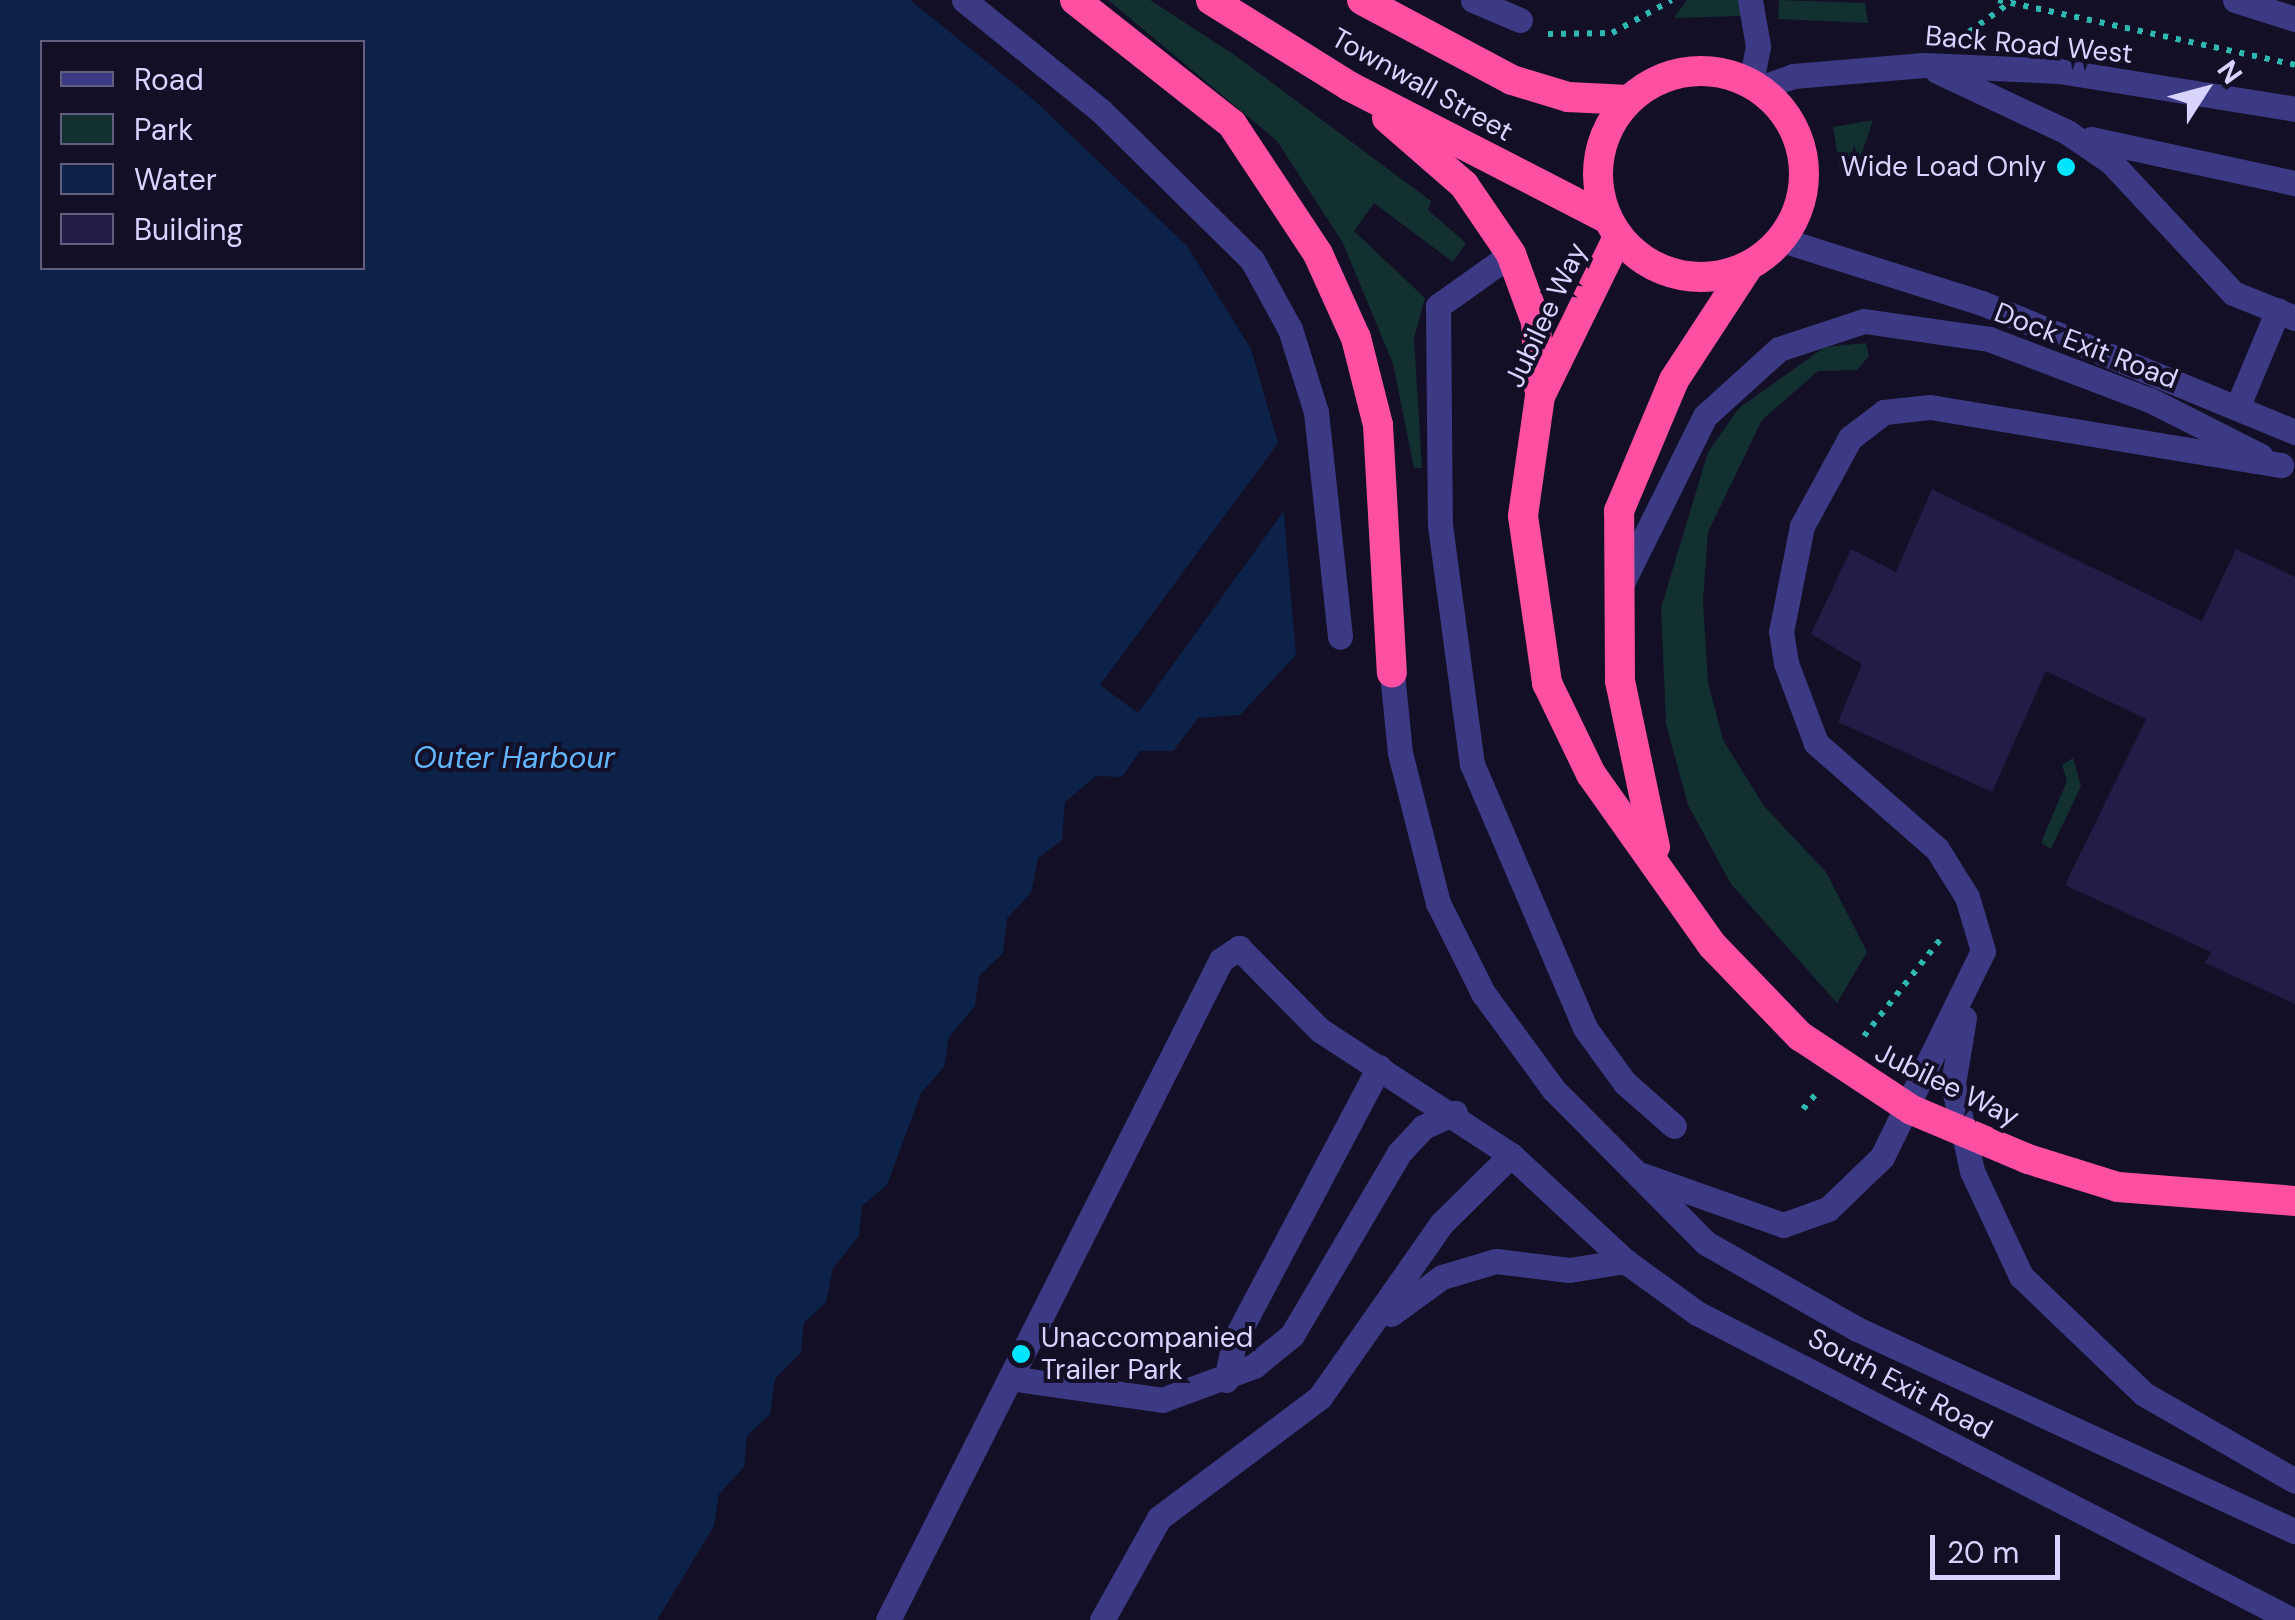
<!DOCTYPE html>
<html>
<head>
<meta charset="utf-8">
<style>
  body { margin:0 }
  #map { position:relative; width:2295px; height:1620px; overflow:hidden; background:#130f26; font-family:"DM Sans",sans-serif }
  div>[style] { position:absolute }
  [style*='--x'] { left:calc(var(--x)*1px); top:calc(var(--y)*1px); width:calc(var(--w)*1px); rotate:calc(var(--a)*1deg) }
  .green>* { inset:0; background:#12302f }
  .water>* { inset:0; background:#0c2248 }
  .pier>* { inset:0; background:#130f26 }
  .building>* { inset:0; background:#241b47 }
  .path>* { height:6px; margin-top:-3px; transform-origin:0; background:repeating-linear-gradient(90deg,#2fb8b0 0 5px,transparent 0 13px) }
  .minor>* { height:25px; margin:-12.5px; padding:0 12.5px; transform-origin:12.5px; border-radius:12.5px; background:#3d3a85 }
  .highway>* { height:30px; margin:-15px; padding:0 15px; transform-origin:15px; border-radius:15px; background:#ff4fa3 }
  .highway>.ring { margin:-15px; padding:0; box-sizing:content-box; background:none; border:30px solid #ff4fa3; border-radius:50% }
  .highway-bridge>* { height:30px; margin:-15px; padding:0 15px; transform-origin:15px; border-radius:15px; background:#ff4fa3 }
  .dots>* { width:28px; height:28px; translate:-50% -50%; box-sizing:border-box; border:5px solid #130f26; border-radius:50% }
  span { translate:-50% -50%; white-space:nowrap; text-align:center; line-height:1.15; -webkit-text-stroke:8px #130f26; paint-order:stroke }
  .street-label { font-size:28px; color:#d9d4ff }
  .poi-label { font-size:28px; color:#d9d4ff }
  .right { translate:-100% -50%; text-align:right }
  .left { translate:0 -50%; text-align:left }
  .water-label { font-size:30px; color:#62b6ff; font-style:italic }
  .legend { position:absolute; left:40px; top:40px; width:325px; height:230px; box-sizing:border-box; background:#130f26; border:2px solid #625e7d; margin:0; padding:12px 18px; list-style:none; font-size:30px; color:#d9d4ff }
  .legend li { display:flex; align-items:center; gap:20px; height:50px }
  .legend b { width:50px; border:2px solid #625e7d }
  .north { position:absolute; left:2155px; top:40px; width:100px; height:100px; -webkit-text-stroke:8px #130f26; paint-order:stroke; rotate:54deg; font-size:28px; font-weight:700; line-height:40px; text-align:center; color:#d9d4ff }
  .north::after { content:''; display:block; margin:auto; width:35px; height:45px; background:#d9d4ff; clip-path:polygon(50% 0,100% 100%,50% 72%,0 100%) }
  .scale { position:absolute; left:1930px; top:1535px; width:130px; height:45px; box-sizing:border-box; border:5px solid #d9d4ff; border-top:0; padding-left:12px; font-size:30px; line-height:35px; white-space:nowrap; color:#d9d4ff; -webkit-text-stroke:8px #130f26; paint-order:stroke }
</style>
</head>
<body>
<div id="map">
  <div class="green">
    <div style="clip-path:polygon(1108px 0,1150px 0,1236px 56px,1431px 201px,1428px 210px,1466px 243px,1453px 262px,1374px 203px,1354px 231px,1425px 298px,1414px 338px,1422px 468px,1414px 468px,1393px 364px,1343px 243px,1277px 141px)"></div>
    <div style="clip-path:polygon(1687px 0,1738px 0,1741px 16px,1674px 18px)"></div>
    <div style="clip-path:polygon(1779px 0,1865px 3px,1868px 23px,1778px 19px)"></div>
    <div style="clip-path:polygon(1873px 120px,1861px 156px,1840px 169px,1833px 127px)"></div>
    <div style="clip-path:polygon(1866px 343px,1869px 356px,1857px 370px,1818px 371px,1762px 420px,1708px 532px,1703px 601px,1708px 682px,1723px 740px,1764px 806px,1826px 872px,1867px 952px,1837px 1003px,1731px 884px,1688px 805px,1666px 724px,1661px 608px,1708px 452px,1739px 408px,1825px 347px)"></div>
    <div style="clip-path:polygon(2073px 758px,2081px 786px,2051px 849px,2041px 843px,2067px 781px,2062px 765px)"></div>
  </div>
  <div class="water">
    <div style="clip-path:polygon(evenodd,0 0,910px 0,1034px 100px,1187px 246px,1251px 349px,1278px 443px,1296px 655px,1240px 715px,1198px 718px,1173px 751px,1140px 751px,1122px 777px,1096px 776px,1065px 802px,1062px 840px,1038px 858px,1031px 893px,1007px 918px,1003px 953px,979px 976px,975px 1006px,949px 1037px,944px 1067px,921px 1093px,887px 1185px,862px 1206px,859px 1236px,833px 1268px,826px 1302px,804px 1323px,801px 1352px,775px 1379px,770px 1414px,747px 1436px,744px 1467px,719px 1494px,714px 1526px,657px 1620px,0 1620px,0 0,42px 42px,362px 42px,362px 268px,42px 268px,42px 42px)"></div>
  </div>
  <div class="pier">
    <div style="clip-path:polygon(1278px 443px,1286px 508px,1138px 713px,1100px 685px)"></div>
  </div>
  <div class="building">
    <div style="clip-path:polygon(1932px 489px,2202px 621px,2236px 549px,2295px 577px,2295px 1004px,2205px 963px,2211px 952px,2065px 885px,2146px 719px,2046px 671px,1992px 792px,1838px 722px,1862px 664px,1811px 634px,1851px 549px,1896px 572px)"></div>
  </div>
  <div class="path">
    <div style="--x:1998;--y:0;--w:304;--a:12.3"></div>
    <div style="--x:1969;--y:32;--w:53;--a:-35.8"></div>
    <div style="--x:1548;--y:34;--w:64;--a:-0.9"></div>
    <div style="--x:1612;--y:33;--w:68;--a:-28.8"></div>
    <div style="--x:1864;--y:1036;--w:127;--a:-51.7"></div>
    <div style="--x:1803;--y:1109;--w:23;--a:-49"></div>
  </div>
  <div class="minor">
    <div style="--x:964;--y:0;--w:176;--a:39"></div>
    <div style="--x:1101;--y:111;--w:212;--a:44.6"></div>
    <div style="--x:1252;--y:260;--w:79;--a:61.2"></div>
    <div style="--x:1290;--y:329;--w:87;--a:72.6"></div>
    <div style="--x:1316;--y:412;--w:226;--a:83.9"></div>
    <div style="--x:1473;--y:0;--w:51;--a:23.1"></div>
    <div style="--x:1750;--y:0;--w:47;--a:80.1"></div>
    <div style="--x:1758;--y:46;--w:38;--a:101"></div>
    <div style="--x:2235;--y:0;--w:63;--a:17.6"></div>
    <div style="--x:1937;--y:71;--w:144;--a:25.1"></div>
    <div style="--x:2067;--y:132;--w:53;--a:34.3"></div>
    <div style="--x:2111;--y:162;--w:179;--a:47"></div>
    <div style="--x:2233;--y:293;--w:67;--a:22"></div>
    <div style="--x:1759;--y:88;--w:36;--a:-19"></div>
    <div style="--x:1793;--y:76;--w:131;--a:-4.8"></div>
    <div style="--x:1924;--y:65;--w:135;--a:2.5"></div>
    <div style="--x:2059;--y:71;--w:239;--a:9.1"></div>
    <div style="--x:2091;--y:139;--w:209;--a:12.2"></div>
    <div style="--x:1782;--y:240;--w:210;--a:17.5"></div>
    <div style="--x:1982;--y:303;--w:339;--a:22.4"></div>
    <div style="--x:1511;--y:254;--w:90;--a:144.5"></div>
    <div style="--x:1438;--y:306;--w:219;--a:89.5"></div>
    <div style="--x:1440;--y:525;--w:241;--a:82.4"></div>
    <div style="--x:1472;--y:764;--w:287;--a:66.8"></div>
    <div style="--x:1585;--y:1028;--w:68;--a:54"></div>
    <div style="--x:1625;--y:1083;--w:65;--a:41.3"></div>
    <div style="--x:2237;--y:408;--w:106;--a:-67.3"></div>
    <div style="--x:1620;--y:587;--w:191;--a:-63.6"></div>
    <div style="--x:1705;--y:416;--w:100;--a:-42.2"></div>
    <div style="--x:1779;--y:349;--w:89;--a:-18.2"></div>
    <div style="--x:1864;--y:321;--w:126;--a:8.2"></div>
    <div style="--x:1989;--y:339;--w:172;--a:20.8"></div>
    <div style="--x:2150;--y:400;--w:124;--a:26.8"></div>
    <div style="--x:1392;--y:673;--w:80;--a:84.3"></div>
    <div style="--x:1400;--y:753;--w:155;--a:75.8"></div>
    <div style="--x:1438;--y:903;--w:101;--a:63.4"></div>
    <div style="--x:1483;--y:993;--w:120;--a:53.8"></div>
    <div style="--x:1554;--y:1090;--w:216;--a:45.2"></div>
    <div style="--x:1706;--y:1243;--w:174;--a:29.7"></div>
    <div style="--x:1857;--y:1329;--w:482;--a:24.8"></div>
    <div style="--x:1964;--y:1018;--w:67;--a:99.5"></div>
    <div style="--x:1953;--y:1084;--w:89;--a:77.7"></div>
    <div style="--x:1972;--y:1171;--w:116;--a:65"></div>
    <div style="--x:2021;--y:1276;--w:170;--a:43.8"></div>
    <div style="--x:2144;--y:1394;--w:174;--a:29.9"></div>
    <div style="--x:1642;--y:1175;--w:150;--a:19.5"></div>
    <div style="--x:1783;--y:1225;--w:48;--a:-19.6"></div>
    <div style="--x:1828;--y:1209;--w:75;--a:-43.9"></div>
    <div style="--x:1882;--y:1157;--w:229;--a:-63.9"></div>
    <div style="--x:1983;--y:951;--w:56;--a:-106.5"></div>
    <div style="--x:1967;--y:897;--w:57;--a:-122"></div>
    <div style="--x:1937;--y:849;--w:161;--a:-138.8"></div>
    <div style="--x:1816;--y:743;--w:85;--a:-110.6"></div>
    <div style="--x:1786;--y:663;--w:31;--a:-99"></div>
    <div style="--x:1781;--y:632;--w:108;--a:-78.8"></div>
    <div style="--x:1802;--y:526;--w:100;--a:-61.4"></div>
    <div style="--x:1850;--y:438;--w:43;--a:-37.4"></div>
    <div style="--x:1884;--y:412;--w:46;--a:-6.2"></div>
    <div style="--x:1930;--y:407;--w:356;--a:9.4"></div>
    <div style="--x:1391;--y:1314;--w:63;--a:-36"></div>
    <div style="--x:1442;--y:1277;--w:56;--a:-16.5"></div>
    <div style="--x:1496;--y:1261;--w:74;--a:7"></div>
    <div style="--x:1569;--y:1270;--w:57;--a:-9.1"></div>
    <div style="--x:1010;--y:1378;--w:154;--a:8.2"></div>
    <div style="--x:1162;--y:1400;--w:98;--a:-20.3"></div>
    <div style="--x:1254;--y:1366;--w:49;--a:-39.2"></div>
    <div style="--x:1292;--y:1335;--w:211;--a:-59.5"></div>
    <div style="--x:1399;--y:1153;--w:35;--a:-47"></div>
    <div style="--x:1423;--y:1127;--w:35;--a:-24"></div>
    <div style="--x:1226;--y:1380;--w:40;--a:-78"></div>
    <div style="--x:1234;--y:1341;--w:310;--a:-62.1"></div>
    <div style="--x:888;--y:1620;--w:739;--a:-63.23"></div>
    <div style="--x:1221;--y:960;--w:22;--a:-34"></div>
    <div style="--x:1239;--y:948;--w:115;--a:45.4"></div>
    <div style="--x:1320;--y:1030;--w:228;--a:33.2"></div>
    <div style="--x:1511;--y:1155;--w:156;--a:42.9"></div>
    <div style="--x:1625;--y:1261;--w:89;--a:35.8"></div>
    <div style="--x:1697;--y:1313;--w:670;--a:27.29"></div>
    <div style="--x:1102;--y:1620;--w:117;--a:-60.8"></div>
    <div style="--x:1159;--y:1518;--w:201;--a:-36.9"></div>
    <div style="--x:1320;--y:1397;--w:213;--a:-55"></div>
    <div style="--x:1442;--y:1223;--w:97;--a:-44.6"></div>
  </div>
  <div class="highway">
    <div style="--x:1075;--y:0;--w:200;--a:38.3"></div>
    <div style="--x:1232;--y:124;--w:156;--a:56.5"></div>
    <div style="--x:1318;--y:254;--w:92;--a:65.7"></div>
    <div style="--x:1356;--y:338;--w:90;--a:75.8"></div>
    <div style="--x:1378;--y:425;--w:248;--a:86.8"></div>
    <div style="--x:1211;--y:0;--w:163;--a:31.9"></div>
    <div style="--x:1349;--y:86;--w:289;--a:27.2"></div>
    <div style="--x:1362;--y:0;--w:170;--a:28.1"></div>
    <div style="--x:1512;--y:80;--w:59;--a:16.9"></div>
    <div style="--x:1568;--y:97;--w:61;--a:2.8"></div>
    <div class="ring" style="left:1598px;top:71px;width:176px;height:176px"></div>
    <div style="--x:1387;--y:118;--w:102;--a:41"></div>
    <div style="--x:1464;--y:185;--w:83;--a:55.7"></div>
    <div style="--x:1511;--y:254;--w:72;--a:69.8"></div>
    <div style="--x:1536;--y:322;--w:66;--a:87.4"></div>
    <div style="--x:1618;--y:237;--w:177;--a:116.1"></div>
    <div style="--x:1540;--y:396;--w:121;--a:98.1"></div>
    <div style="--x:1523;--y:516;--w:169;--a:81.8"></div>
    <div style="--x:1547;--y:683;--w:101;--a:64.2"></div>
    <div style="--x:1591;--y:774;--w:209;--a:54.7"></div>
    <div style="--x:1712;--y:945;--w:127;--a:46"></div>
    <div style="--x:1655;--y:847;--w:170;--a:-101.9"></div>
    <div style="--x:1620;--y:681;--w:170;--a:-90.3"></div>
    <div style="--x:1619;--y:511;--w:142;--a:-67.2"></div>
    <div style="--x:1674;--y:380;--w:135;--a:-56.8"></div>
  </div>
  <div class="highway-bridge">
    <div style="--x:1800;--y:1036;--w:134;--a:33.5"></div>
    <div style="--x:1912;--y:1110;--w:126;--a:22.9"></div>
    <div style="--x:2028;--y:1159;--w:94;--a:17.3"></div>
    <div style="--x:2118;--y:1187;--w:178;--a:4.5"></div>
  </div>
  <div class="dots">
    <div style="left:2066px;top:167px;background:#00e5ff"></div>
    <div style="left:1021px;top:1354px;background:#00e5ff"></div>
  </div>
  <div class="street-label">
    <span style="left:2029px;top:45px;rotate:5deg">Back Road West</span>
    <span style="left:1422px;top:85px;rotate:29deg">Townwall Street</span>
    <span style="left:1546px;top:315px;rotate:-65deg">Jubilee Way</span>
    <span style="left:2086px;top:346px;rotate:21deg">Dock Exit Road</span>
    <span style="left:1947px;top:1085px;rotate:26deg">Jubilee Way</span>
    <span style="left:1900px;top:1384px;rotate:28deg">South Exit Road</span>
  </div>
  <div class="poi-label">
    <span class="right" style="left:2046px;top:167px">Wide Load Only</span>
    <span class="left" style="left:1041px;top:1354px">Unaccompanied<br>Trailer Park</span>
  </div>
  <div class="water-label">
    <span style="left:514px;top:758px">Outer Harbour</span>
  </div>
  <ul class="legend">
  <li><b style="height:12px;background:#3d3a85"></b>Road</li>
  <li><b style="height:28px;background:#12302f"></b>Park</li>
  <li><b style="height:28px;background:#0c2248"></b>Water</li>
  <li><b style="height:28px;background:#241b47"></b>Building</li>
  </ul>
  <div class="north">N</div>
  <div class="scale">20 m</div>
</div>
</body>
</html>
